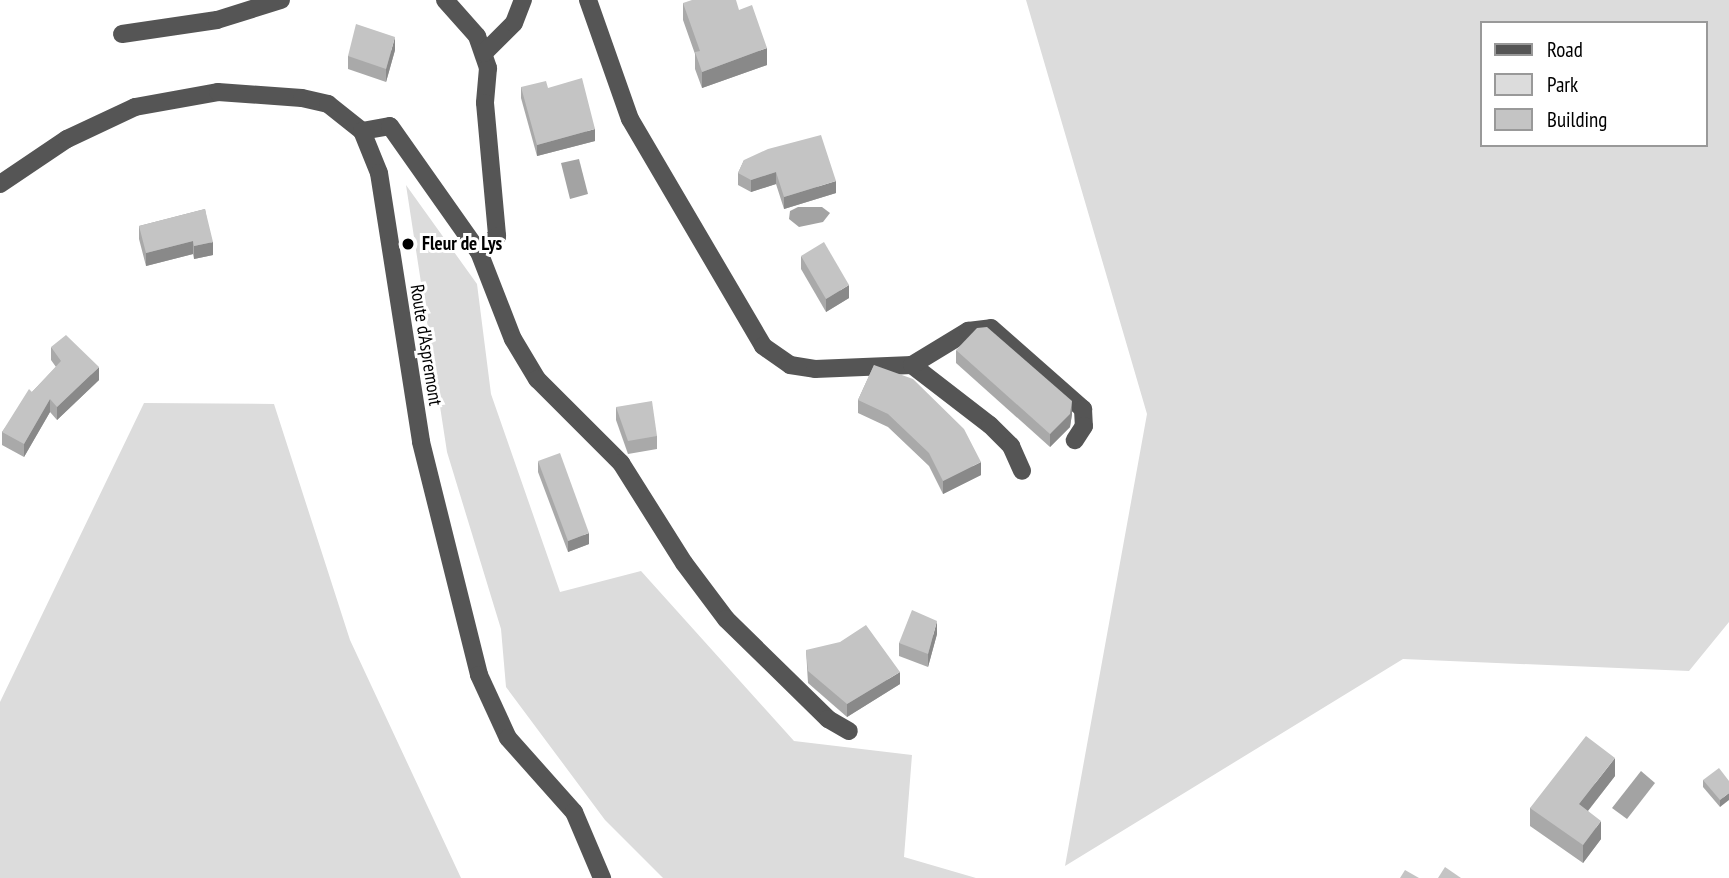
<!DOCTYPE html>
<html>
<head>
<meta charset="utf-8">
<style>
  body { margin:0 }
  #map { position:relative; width:1729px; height:878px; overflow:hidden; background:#fff; font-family:"PT Sans Narrow",sans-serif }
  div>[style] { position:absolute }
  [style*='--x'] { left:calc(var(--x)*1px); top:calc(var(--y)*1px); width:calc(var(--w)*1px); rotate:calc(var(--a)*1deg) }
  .green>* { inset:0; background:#dcdcdc }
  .water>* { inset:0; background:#a3a3a3 }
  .minor>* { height:18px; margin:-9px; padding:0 9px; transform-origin:9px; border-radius:9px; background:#555 }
  .wall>* { inset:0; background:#a9a9a9 }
  .shaded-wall>* { inset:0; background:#898989 }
  .building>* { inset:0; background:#c4c4c4 }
  .dots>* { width:19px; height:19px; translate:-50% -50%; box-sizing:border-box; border:4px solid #fff; border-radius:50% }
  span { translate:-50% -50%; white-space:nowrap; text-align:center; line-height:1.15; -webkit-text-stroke:6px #fff; paint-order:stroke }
  .poi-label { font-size:19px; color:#000; font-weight:700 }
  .left { translate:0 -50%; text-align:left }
  .street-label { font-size:19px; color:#000 }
  .legend { position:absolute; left:1480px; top:21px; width:228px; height:126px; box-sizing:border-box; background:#fff; border:2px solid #999; margin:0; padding:9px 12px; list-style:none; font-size:21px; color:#000 }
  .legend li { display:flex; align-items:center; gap:14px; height:35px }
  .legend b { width:35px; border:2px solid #999 }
</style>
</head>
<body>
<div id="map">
  <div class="green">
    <div style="clip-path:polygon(evenodd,1026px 0,1729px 0,1729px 622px,1689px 671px,1403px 659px,1065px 866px,1147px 414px,1026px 0,1482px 23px,1706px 23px,1706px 145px,1482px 145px,1482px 23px)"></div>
    <div style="clip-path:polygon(406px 185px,477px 284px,491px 394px,560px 592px,641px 571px,794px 741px,912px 755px,904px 857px,976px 878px,663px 878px,605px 820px,506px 687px,501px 629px,447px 452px)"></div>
    <div style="clip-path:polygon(144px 403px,274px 404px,350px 640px,461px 878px,0 878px,0 702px)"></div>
  </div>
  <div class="water">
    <div style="clip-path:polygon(579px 159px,588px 194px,570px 199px,561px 163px)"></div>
    <div style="clip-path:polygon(798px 207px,822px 207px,830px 213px,823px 222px,799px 227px,789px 219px,790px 211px)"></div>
    <div style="clip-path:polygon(1641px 771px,1655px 783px,1627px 819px,1612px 808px)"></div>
  </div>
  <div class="minor">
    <div style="--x:445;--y:0;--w:48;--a:48.4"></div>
    <div style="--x:477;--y:36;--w:34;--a:71"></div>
    <div style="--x:488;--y:68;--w:35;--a:95"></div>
    <div style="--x:485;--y:103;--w:134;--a:84.8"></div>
    <div style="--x:497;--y:236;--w:24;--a:138"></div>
    <div style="--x:588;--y:0;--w:126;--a:70.6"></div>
    <div style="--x:630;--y:119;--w:263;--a:59.6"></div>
    <div style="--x:763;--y:346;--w:33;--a:35"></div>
    <div style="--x:790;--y:365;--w:25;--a:9"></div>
    <div style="--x:815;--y:369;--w:97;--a:-2.4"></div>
    <div style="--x:912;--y:365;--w:98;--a:37.6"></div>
    <div style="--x:990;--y:425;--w:30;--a:45"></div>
    <div style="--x:1011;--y:446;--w:27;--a:66"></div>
    <div style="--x:122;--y:34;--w:96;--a:-8.4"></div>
    <div style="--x:217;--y:20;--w:67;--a:-17.4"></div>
    <div style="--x:484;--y:53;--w:42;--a:-45"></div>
    <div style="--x:514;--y:23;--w:25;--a:-69"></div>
    <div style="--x:362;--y:131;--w:28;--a:-10"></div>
    <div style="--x:390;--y:126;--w:154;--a:54.8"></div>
    <div style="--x:479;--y:252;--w:93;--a:68.7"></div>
    <div style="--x:513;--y:339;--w:47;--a:59"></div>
    <div style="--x:537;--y:379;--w:119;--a:45"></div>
    <div style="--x:621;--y:463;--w:118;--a:57.8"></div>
    <div style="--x:684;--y:563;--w:70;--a:53.1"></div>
    <div style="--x:726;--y:619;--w:143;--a:44.4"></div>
    <div style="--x:828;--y:719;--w:24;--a:30"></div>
    <div style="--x:0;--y:184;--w:81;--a:-33.9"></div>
    <div style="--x:67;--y:139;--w:75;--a:-25.2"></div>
    <div style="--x:135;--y:107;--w:84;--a:-10.2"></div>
    <div style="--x:218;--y:92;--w:84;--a:4.1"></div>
    <div style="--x:302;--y:98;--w:27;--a:13"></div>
    <div style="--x:328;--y:104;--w:43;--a:38.5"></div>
    <div style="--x:362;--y:131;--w:45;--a:68"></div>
    <div style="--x:379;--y:173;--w:272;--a:81.1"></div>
    <div style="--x:421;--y:442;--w:240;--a:76"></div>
    <div style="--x:479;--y:675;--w:69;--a:65.3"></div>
    <div style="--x:508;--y:738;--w:99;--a:48.3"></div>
    <div style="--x:574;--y:812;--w:72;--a:67"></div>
    <div style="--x:912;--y:365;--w:66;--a:-31.3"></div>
    <div style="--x:968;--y:331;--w:23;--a:-7"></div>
    <div style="--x:991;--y:328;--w:123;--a:41.4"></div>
    <div style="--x:1083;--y:409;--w:17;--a:87"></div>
    <div style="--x:1084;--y:426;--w:17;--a:123"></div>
  </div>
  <div class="wall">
    <div style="clip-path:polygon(683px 3px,739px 10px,767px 65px,702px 88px,695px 69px,695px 54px,683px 20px)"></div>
    <div style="clip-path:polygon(395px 50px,386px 82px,348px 69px,348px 56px)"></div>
    <div style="clip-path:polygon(521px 87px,548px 88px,595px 141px,537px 156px,521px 98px)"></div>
    <div style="clip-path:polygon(744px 160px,836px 193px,784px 209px,776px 184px,751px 192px,738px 185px,738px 173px)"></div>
    <div style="clip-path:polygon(205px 209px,213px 255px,194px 259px,193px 254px,146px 266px,139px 239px,139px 226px)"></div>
    <div style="clip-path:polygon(801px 256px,849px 298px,826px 312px,801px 269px)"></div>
    <div style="clip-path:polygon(51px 347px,99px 380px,57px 420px,50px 412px,24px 457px,2px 445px,2px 432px,32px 392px,56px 367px,51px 360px)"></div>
    <div style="clip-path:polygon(956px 350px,1072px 414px,1070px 427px,1050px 447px,956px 363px)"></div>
    <div style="clip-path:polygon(874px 365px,981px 475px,943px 494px,929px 466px,888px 427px,858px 413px,858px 400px)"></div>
    <div style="clip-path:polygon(616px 407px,657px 436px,657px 449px,628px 454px,616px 420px)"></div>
    <div style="clip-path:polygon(538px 461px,589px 544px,568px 552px,538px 472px)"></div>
    <div style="clip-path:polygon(937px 634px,928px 667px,899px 656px,899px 643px)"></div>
    <div style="clip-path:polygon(806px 650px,900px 684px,847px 717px,808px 683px)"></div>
    <div style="clip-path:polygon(1615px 776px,1588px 811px,1601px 839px,1583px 863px,1530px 826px,1530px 808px)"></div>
    <div style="clip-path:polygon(1703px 780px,1729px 781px,1720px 807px,1703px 787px)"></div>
  </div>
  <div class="shaded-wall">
    <div style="clip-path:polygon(395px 37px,395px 50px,386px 82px,386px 69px)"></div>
    <div style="clip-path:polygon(767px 48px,767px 65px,702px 88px,702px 72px)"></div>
    <div style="clip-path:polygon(595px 129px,595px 141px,537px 156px,537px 145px)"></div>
    <div style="clip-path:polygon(776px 172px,776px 184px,751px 192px,751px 180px)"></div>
    <div style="clip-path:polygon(836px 181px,836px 193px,784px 209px,784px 197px)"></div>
    <div style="clip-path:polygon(193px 241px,193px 254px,146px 266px,146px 253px)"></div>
    <div style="clip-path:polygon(213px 242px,213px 255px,194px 259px,194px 246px)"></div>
    <div style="clip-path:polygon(849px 285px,849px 298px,826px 312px,826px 299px)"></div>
    <div style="clip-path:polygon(99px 367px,99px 380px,57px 420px,57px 407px)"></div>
    <div style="clip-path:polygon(50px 399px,50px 412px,24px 457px,24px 444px)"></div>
    <div style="clip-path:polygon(1072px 401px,1072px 414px,1070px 427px,1050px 447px,1050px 434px)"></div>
    <div style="clip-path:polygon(981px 462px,981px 475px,943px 494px,943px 481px)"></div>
    <div style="clip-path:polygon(589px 533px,589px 544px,568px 552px,568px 541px)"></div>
    <div style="clip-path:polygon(937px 621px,937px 634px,928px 667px,928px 654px)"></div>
    <div style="clip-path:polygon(900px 672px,900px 684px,847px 717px,847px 704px)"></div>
    <div style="clip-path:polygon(1615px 758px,1615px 776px,1579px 822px,1579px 804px)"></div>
    <div style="clip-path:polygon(1729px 793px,1729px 800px,1720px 807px,1720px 800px)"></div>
    <div style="clip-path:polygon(1601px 821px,1601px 839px,1583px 863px,1583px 845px)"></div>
  </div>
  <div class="building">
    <div style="clip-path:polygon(692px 0,736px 0,739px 10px,752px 5px,767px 48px,702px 72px,695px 52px,700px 51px,683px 3px)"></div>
    <div style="clip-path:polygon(356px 24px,395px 37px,386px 69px,348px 56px)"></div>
    <div style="clip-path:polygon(582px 78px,595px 129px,537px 145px,521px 87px,546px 81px,548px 88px)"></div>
    <div style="clip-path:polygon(821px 135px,836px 181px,784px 197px,776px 172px,751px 180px,738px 173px,744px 160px,768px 149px)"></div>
    <div style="clip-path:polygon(205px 209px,213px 242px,194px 246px,193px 241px,146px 253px,139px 226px)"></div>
    <div style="clip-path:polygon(824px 242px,849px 285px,826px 299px,801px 256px)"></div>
    <div style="clip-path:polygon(987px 327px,1072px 401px,1070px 414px,1050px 434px,956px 350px,977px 328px)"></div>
    <div style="clip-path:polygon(66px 335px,99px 367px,57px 407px,50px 399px,24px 444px,2px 432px,29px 389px,32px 392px,61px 361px,51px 347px)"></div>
    <div style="clip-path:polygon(874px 365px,913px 379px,964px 429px,981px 462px,943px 481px,929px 453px,888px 414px,858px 400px)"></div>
    <div style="clip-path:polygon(652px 401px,657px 436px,628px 441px,616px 407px)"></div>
    <div style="clip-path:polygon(560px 453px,589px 533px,568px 541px,538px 461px)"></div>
    <div style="clip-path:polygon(912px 610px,937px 621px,928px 654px,899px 643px)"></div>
    <div style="clip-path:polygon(866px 625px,900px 672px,847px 704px,808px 671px,806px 650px,840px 642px)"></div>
    <div style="clip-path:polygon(1586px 736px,1615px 758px,1579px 804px,1601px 821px,1583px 845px,1530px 808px)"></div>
    <div style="clip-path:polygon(1719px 768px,1729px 781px,1729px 793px,1720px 800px,1703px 780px)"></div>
    <div style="clip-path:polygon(1445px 867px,1461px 878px,1438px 878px)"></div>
    <div style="clip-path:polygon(1405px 870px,1419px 878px,1400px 878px)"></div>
  </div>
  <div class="dots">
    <div style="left:408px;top:244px;background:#000"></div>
  </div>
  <div class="poi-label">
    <span class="left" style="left:422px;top:244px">Fleur de Lys</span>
  </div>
  <div class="street-label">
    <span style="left:426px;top:345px;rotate:81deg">Route d'Aspremont</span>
  </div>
  <ul class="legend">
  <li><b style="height:9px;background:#555"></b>Road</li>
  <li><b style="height:19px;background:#dcdcdc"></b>Park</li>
  <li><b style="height:19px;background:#c4c4c4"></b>Building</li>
  </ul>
</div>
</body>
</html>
